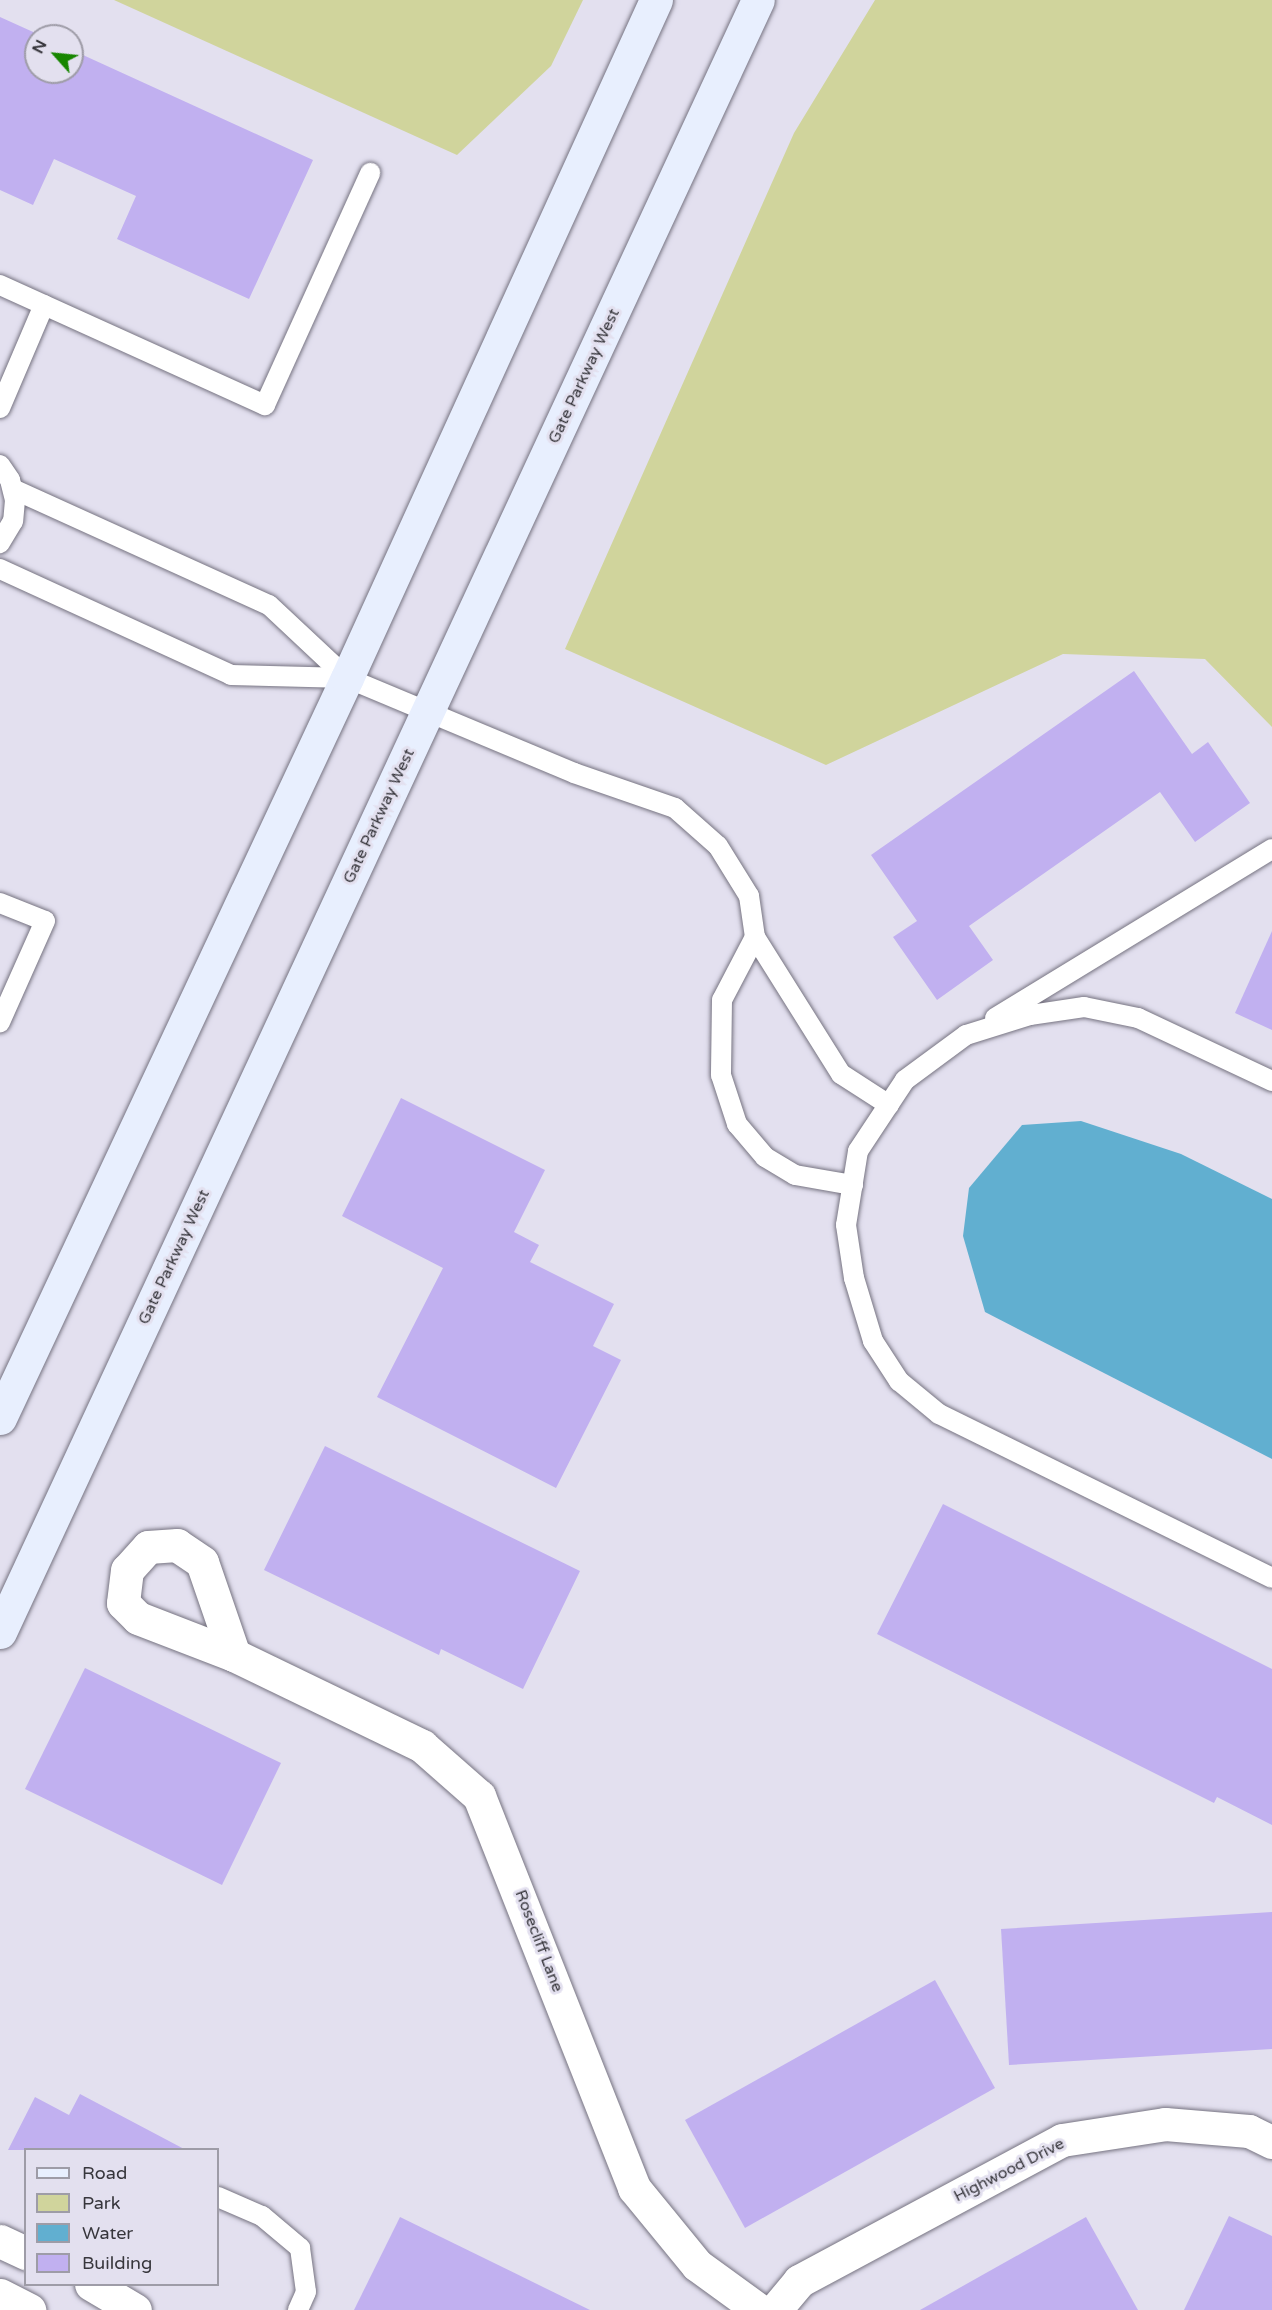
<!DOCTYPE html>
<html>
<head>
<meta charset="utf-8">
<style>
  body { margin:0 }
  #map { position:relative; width:1272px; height:2310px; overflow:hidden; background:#e3e0ef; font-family:"Varela Round",sans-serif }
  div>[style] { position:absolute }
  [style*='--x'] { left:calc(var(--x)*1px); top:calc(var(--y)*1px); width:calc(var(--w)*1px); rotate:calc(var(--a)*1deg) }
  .green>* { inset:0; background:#d0d49c }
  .water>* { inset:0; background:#61afd0 }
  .building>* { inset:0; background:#c1b0f0 }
  .roads { filter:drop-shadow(0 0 2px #767381) drop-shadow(0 0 2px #767381) }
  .service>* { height:20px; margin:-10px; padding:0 10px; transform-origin:10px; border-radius:10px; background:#fff }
  .minor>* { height:33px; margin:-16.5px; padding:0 16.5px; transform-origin:16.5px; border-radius:16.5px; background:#fff }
  .secondary>* { height:33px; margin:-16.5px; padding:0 16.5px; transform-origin:16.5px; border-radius:16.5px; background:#e8effe }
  span { translate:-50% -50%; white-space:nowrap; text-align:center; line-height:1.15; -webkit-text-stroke:6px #e3e0ef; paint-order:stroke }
  .street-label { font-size:16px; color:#37363c }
  .legend { position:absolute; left:24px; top:2148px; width:195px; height:138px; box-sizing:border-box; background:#e3e0ef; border:2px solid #9e9ca7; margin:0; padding:8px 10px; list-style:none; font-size:18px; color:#37363c }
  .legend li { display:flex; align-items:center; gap:12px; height:30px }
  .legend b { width:30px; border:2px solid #9e9ca7 }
  .north { position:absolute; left:24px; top:24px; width:60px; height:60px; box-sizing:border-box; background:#e3e0ef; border:2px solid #9e9ca7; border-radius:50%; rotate:297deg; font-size:16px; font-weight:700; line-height:24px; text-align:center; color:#37363c }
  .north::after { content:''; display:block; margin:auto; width:21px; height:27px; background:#178600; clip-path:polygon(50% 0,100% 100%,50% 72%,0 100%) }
</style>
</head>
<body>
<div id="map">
  <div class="green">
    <div style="clip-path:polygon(114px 0,583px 0,551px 66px,457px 155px)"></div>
    <div style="clip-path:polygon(875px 0,1272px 0,1272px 727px,1205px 659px,1063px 654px,826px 765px,565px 649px,794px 133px)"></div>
  </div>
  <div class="water">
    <div style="clip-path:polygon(1081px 1121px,1181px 1154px,1272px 1199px,1272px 1459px,985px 1312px,963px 1236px,969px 1188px,1022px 1125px)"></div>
  </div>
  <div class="building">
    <div style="clip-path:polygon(0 17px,42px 36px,36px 36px,36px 72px,72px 72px,72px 50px,313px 160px,249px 299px,117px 239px,136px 196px,54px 159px,33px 205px,0 190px)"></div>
    <div style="clip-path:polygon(1134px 671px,1192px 754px,1208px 742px,1250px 803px,1195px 842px,1160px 792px,969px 926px,993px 960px,937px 1000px,893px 937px,917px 921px,871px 855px)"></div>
    <div style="clip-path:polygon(1272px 931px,1272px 1030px,1235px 1013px)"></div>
    <div style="clip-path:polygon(401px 1098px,545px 1170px,514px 1232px,539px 1245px,530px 1262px,614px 1304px,593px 1346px,621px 1360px,556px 1488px,377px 1397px,443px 1268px,342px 1216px)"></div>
    <div style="clip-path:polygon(325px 1446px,580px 1571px,523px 1689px,441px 1649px,439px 1655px,264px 1570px)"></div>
    <div style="clip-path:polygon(943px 1504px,1272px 1669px,1272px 1825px,1217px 1797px,1214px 1803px,877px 1634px)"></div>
    <div style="clip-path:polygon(85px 1668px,281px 1763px,222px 1885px,25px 1789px)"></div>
    <div style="clip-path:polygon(1272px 1912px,1272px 2049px,1009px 2065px,1001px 1929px)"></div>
    <div style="clip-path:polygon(935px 1980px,995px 2088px,745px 2228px,685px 2120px)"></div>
    <div style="clip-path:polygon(80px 2094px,186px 2150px,8px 2150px,35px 2097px,69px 2115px)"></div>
    <div style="clip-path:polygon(1229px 2216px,1272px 2236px,1272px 2310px,1184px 2310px)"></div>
    <div style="clip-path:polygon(400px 2217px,590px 2310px,354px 2310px)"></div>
    <div style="clip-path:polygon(1086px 2217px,1138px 2310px,920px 2310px)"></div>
  </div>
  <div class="roads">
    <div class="service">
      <div style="--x:0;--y:285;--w:291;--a:24.4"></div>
      <div style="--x:265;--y:405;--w:255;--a:-65.6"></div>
      <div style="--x:0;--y:408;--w:112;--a:-66.9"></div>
      <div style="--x:0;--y:465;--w:18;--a:56"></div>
      <div style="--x:10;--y:480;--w:21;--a:76"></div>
      <div style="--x:15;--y:500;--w:21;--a:95"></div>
      <div style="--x:13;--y:521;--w:26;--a:121"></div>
      <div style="--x:13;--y:489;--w:281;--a:24.4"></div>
      <div style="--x:269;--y:605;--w:107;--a:43.1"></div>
      <div style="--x:0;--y:569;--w:254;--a:24.6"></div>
      <div style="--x:231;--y:675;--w:116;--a:1.5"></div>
      <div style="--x:347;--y:678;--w:246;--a:22.7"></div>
      <div style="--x:574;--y:773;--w:107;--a:19.1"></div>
      <div style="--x:675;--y:808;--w:57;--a:41.5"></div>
      <div style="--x:718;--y:846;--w:59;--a:58.2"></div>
      <div style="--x:749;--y:896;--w:41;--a:81.7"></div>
      <div style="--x:755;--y:937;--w:162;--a:57.9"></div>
      <div style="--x:841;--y:1074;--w:57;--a:32.9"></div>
      <div style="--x:0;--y:903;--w:48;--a:21.8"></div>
      <div style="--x:45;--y:921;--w:111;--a:114"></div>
      <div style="--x:755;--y:937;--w:71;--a:117.6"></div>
      <div style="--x:722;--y:1000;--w:75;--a:90.8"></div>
      <div style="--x:721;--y:1075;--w:52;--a:71.9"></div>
      <div style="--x:737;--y:1124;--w:43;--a:49.7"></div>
      <div style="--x:765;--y:1157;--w:35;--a:31"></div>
      <div style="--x:795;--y:1175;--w:59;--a:9.8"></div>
      <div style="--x:995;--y:1018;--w:324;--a:-31.4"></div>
      <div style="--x:1272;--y:1081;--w:148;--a:-154.8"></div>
      <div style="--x:1138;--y:1018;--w:55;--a:-168.5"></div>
      <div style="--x:1084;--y:1007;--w:55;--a:171.6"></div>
      <div style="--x:1030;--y:1015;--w:67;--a:162.6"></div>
      <div style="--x:966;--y:1035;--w:76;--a:143.6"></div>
      <div style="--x:905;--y:1080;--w:85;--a:123.5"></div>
      <div style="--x:858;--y:1151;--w:75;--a:99.2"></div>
      <div style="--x:846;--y:1225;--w:54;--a:81.4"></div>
      <div style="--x:854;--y:1278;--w:66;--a:73.2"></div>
      <div style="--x:873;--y:1341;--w:48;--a:57"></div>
      <div style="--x:899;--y:1381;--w:52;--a:39.5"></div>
      <div style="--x:939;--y:1414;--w:371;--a:26.2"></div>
      <div style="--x:218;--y:2197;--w:48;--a:23.4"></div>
      <div style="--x:262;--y:2216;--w:50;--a:40.1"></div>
      <div style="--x:300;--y:2248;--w:44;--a:82.2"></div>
      <div style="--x:306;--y:2292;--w:20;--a:114"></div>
    </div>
    <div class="minor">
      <div style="--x:234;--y:1655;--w:98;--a:-109"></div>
      <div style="--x:202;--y:1562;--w:30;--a:-146"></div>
      <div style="--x:177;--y:1545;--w:29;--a:176"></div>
      <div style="--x:148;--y:1547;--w:31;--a:132"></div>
      <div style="--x:127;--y:1570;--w:33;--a:97"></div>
      <div style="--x:123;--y:1603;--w:21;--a:45"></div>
      <div style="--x:138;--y:1618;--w:103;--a:21.1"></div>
      <div style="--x:234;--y:1655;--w:209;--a:25.8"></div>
      <div style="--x:422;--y:1746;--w:76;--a:41.3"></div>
      <div style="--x:479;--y:1796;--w:422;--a:68.4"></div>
      <div style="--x:634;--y:2188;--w:99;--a:50.7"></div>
      <div style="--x:697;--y:2265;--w:77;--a:36"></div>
      <div style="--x:0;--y:2241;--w:29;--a:25"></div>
      <div style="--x:91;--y:2284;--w:51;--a:30.6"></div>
      <div style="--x:0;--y:2295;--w:33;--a:27"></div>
      <div style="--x:775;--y:2310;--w:38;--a:-50"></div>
      <div style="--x:799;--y:2281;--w:298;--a:-28.2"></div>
      <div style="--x:1062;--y:2140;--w:104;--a:-8.8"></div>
      <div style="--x:1165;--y:2124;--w:84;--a:4.8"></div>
      <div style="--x:1249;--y:2131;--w:25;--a:26"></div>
    </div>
    <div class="secondary">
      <div style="--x:0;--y:1418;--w:817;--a:-64.88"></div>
      <div style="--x:347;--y:678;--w:745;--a:-65.5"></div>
      <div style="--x:0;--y:1632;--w:1799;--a:-65.09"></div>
    </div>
  </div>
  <div class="street-label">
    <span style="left:584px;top:376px;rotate:-65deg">Gate Parkway West</span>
    <span style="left:379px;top:816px;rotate:-65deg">Gate Parkway West</span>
    <span style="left:174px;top:1257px;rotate:-65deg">Gate Parkway West</span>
    <span style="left:539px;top:1941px;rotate:69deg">Rosecliff Lane</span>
    <span style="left:1009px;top:2170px;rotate:-27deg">Highwood Drive</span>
  </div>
  <ul class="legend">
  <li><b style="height:8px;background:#e8effe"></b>Road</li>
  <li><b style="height:16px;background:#d0d49c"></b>Park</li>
  <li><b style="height:16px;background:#61afd0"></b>Water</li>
  <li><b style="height:16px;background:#c1b0f0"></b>Building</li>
  </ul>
  <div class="north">N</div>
</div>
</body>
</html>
